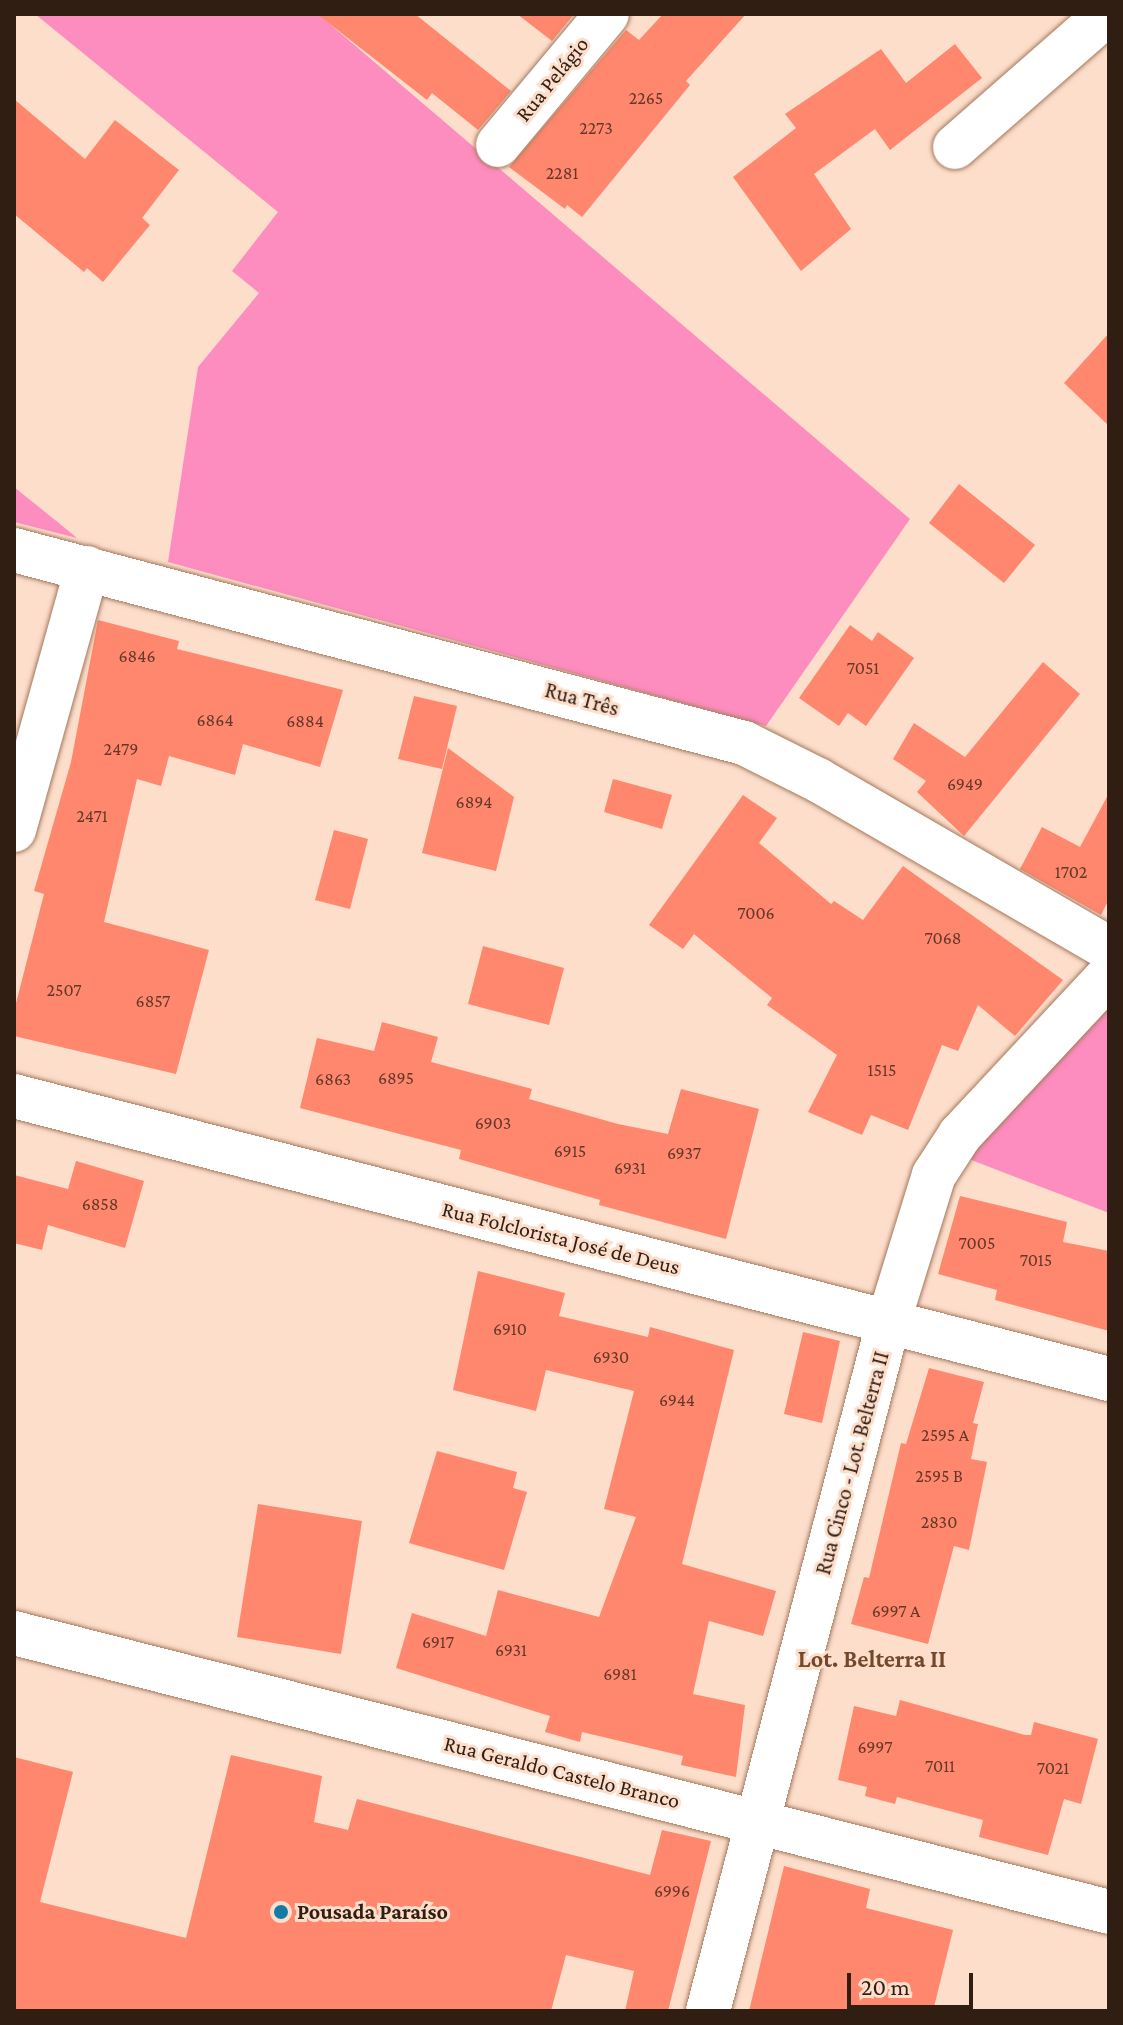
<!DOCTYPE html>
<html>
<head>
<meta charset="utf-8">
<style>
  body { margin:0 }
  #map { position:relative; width:1123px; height:2025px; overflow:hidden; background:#fcdecb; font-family:"Crimson Pro",serif }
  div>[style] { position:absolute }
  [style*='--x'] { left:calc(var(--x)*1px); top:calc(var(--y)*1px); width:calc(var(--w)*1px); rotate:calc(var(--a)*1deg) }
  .green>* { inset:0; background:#fc8dbe }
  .building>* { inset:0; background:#ff876e }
  .roads { filter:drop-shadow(0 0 2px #a6785c) drop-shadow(0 0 2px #a6785c) }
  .street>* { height:44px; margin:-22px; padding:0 22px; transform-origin:22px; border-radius:22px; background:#fff }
  .dots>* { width:22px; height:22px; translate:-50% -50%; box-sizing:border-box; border:4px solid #fcdecb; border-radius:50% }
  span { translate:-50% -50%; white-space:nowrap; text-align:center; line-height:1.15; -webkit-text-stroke:6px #fcdecb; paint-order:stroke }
  .number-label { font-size:18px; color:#643829 }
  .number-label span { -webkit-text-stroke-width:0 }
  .street-label { font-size:22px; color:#301e12 }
  .poi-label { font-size:22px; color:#301e12; font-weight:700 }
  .left { translate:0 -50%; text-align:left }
  .neighbourhood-label { font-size:24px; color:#73492d; font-weight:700 }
  .frame { position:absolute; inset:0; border:16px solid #301e12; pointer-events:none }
  .scale { position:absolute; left:847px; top:1973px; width:126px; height:36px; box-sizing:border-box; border:4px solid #301e12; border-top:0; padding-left:10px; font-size:24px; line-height:28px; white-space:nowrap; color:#301e12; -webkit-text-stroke:6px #fcdecb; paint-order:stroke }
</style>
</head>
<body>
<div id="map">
  <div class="green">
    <div style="clip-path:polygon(35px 14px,318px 14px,910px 519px,766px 726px,168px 562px,198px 367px,259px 293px,232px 271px,278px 212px)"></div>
    <div style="clip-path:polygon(14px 487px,60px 524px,77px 538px,14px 522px)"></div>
    <div style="clip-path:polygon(1109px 1005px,1109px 1213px,961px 1156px)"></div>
  </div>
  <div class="building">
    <div style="clip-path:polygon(317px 14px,415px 14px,511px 91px,478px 130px,432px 93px,427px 100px)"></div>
    <div style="clip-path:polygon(517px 14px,574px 14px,552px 41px)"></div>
    <div style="clip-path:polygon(663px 14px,746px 14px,686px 81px,690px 85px,582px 217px,567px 205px,565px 209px,509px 167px,626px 30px,639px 40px)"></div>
    <div style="clip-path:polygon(955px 44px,982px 78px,890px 150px,875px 129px,814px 174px,851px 229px,801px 271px,733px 177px,796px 128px,785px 114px,881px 49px,906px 83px)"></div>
    <div style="clip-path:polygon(14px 99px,85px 159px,115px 120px,179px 170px,142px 218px,150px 225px,103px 282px,87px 268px,84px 272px,14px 214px)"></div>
    <div style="clip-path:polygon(1109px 333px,1109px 426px,1064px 383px)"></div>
    <div style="clip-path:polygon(959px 484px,1035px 545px,1004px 583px,929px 523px)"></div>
    <div style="clip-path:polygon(98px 620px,179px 641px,177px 649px,343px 690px,320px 767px,243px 744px,235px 775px,169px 756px,161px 786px,137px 779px,104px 922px,209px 950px,176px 1074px,14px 1036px,14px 1011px,44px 894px,34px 891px,71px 762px)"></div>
    <div style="clip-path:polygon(850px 625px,872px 641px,878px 632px,914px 658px,866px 726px,848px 713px,839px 726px,799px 698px)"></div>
    <div style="clip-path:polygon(1043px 662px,1080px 694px,964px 836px,917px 792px,926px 781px,893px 759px,914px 723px,965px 757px)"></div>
    <div style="clip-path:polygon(414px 696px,457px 706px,442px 769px,398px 759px)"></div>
    <div style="clip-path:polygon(448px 748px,514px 797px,496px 871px,422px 853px)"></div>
    <div style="clip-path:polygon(613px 779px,672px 795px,662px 829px,604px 812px)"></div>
    <div style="clip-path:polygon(1109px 793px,1109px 899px,1101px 915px,1020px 869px,1042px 827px,1080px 847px)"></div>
    <div style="clip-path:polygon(743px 795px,777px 818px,759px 843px,831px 904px,834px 901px,863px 920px,903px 866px,1063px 980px,1015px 1036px,978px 1005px,958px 1051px,942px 1045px,908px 1130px,871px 1115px,862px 1135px,808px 1112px,837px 1055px,767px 1005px,772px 998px,694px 934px,683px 949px,649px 925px)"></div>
    <div style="clip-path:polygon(334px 830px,368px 839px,350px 909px,315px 900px)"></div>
    <div style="clip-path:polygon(483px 946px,564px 968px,549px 1025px,468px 1004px)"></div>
    <div style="clip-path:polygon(382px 1022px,438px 1037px,431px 1062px,532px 1089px,529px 1099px,618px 1124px,668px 1134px,681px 1089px,759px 1109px,726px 1239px,599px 1205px,600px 1200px,459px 1159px,461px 1150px,300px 1108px,317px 1038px,374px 1051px)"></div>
    <div style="clip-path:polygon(76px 1161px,144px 1181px,125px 1248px,48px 1225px,42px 1250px,14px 1243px,14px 1175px,68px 1189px)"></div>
    <div style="clip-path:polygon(960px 1196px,1067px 1222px,1063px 1242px,1109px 1251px,1109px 1331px,995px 1300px,997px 1290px,938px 1274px)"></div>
    <div style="clip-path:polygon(478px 1271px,565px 1293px,559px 1316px,648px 1337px,650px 1327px,734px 1350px,682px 1564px,776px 1591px,763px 1636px,709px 1621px,693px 1694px,745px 1705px,736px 1777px,681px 1765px,683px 1756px,582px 1732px,580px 1742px,545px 1732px,550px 1716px,396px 1668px,412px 1613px,486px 1636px,498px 1590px,599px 1617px,636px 1517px,604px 1509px,634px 1391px,546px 1370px,536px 1411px,453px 1390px)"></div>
    <div style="clip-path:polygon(803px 1332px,840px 1341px,822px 1423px,784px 1414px)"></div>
    <div style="clip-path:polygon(929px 1368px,984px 1382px,973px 1423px,978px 1424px,971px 1459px,987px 1462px,969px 1550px,954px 1546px,928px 1644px,851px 1624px,864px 1577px,869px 1578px,901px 1443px,906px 1444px)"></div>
    <div style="clip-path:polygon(437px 1451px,517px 1472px,513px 1488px,527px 1492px,504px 1570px,409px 1543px)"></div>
    <div style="clip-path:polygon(258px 1504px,362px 1521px,341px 1654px,237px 1637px)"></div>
    <div style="clip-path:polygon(900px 1700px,1025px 1735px,1031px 1735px,1034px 1722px,1098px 1739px,1081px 1804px,1064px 1799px,1048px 1855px,979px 1837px,983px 1820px,897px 1797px,895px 1804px,865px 1796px,867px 1787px,838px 1780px,854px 1706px,896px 1716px)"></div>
    <div style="clip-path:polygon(231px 1755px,322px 1776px,314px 1822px,348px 1830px,357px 1799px,650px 1875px,662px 1830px,711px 1841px,668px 2011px,625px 2011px,634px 1971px,566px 1955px,551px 2011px,14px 2011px,14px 1757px,73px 1772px,40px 1902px,186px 1938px)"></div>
    <div style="clip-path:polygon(784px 1866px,870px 1889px,866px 1908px,953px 1930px,933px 2011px,749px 2011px)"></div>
  </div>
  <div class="roads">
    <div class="street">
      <div style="--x:498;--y:145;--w:170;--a:-50.2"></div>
      <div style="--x:955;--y:147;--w:202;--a:-41.2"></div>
      <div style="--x:14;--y:550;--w:755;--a:14.81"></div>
      <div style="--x:744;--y:743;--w:83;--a:26.6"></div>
      <div style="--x:818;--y:780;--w:337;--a:30.1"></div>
      <div style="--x:14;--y:830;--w:272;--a:-74.4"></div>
      <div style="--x:14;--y:1096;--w:1131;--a:14.49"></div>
      <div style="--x:14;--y:1633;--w:1130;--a:14.29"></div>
      <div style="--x:708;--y:2011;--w:714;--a:-75.32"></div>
      <div style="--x:889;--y:1320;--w:152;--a:-72.8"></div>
      <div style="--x:934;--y:1175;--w:48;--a:-57"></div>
      <div style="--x:960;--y:1135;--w:219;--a:-47"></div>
    </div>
  </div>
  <div class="dots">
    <div style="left:281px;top:1912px;background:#137ba5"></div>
  </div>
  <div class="number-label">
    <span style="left:646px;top:98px">2265</span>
    <span style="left:596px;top:128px">2273</span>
    <span style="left:562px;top:173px">2281</span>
    <span style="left:137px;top:656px">6846</span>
    <span style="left:863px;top:668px">7051</span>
    <span style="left:215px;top:720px">6864</span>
    <span style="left:305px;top:721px">6884</span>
    <span style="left:121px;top:749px">2479</span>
    <span style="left:965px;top:784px">6949</span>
    <span style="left:474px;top:802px">6894</span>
    <span style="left:92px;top:816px">2471</span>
    <span style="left:1071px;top:872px">1702</span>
    <span style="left:756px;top:913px">7006</span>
    <span style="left:943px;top:938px">7068</span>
    <span style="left:64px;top:990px">2507</span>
    <span style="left:153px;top:1001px">6857</span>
    <span style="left:882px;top:1070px">1515</span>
    <span style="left:396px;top:1078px">6895</span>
    <span style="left:333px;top:1079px">6863</span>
    <span style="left:493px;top:1123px">6903</span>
    <span style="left:570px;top:1151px">6915</span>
    <span style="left:684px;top:1153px">6937</span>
    <span style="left:630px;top:1168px">6931</span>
    <span style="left:100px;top:1204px">6858</span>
    <span style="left:977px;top:1243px">7005</span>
    <span style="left:1036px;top:1260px">7015</span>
    <span style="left:510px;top:1329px">6910</span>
    <span style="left:611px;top:1357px">6930</span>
    <span style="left:677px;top:1400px">6944</span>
    <span style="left:945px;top:1435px">2595 A</span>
    <span style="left:939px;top:1476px">2595 B</span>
    <span style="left:939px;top:1522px">2830</span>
    <span style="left:896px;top:1611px">6997 A</span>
    <span style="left:438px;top:1642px">6917</span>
    <span style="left:511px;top:1650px">6931</span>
    <span style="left:620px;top:1674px">6981</span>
    <span style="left:875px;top:1747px">6997</span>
    <span style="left:940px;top:1766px">7011</span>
    <span style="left:1053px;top:1768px">7021</span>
    <span style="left:672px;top:1891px">6996</span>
  </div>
  <div class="street-label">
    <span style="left:552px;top:79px;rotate:-51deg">Rua Pelágio</span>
    <span style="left:582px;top:699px;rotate:15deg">Rua Três</span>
    <span style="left:561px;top:1238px;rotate:14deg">Rua Folclorista José de Deus</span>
    <span style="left:852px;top:1463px;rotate:-75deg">Rua Cinco - Lot. Belterra II</span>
    <span style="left:562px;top:1772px;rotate:14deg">Rua Geraldo Castelo Branco</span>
  </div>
  <div class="poi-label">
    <span class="left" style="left:297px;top:1912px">Pousada Paraíso</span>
  </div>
  <div class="neighbourhood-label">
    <span style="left:872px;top:1659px">Lot. Belterra II</span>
  </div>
  <div class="frame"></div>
  <div class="scale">20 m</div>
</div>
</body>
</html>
